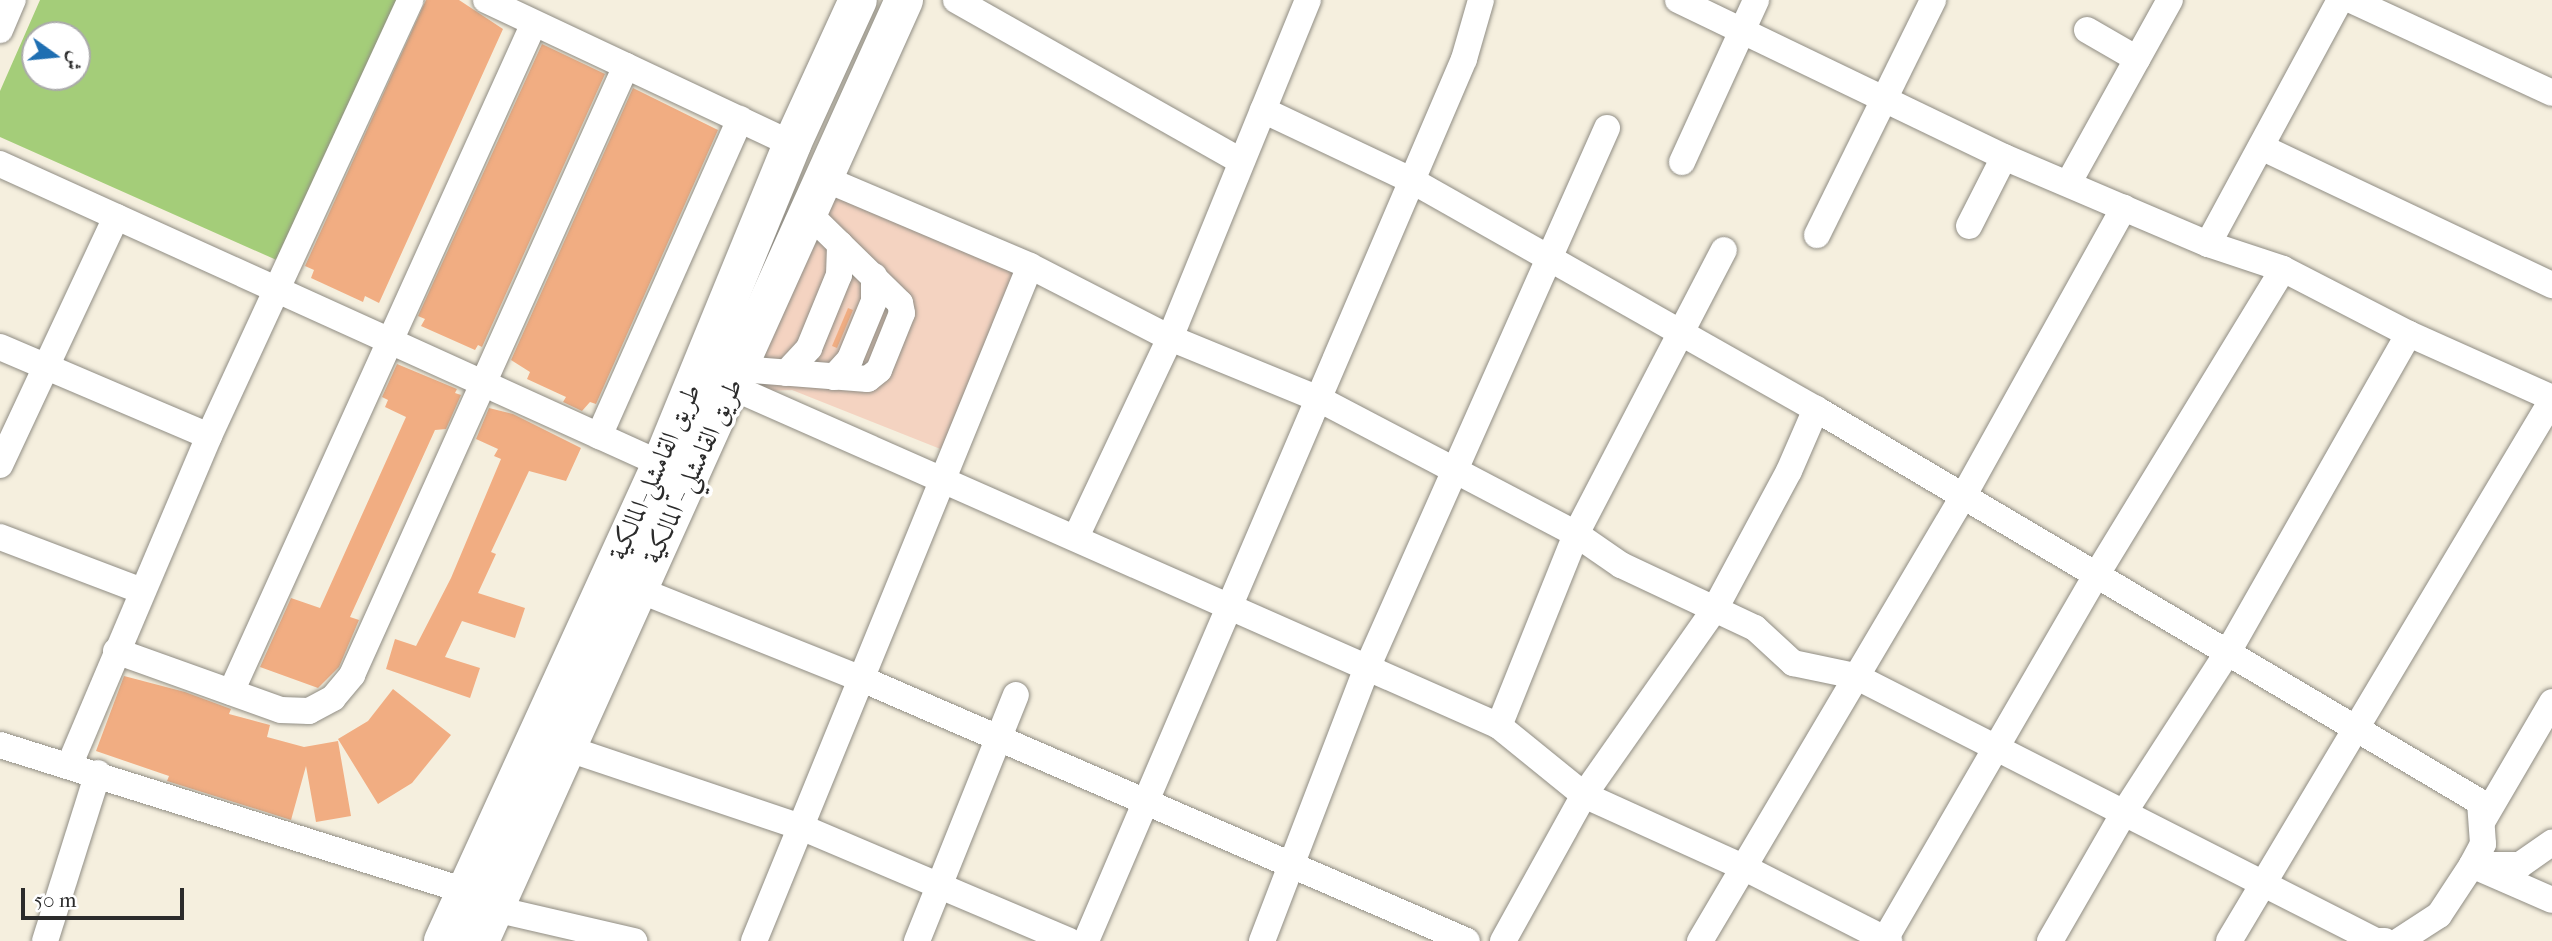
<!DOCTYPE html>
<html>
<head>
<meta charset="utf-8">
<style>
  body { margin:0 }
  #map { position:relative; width:2552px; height:941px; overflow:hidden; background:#f5efde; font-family:"IM FELL French Canon",Amiri,serif }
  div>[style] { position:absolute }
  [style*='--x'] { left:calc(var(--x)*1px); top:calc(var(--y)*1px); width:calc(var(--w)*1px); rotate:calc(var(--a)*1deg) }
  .built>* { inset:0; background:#f4d3c1 }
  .green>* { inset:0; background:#a4cd79 }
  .building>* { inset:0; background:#f1ad82 }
  .roads { filter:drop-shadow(0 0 2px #908d84) drop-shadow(0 0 2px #908d84) }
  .minor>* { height:26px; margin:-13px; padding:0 13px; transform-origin:13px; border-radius:13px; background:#fff }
  .highway>* { height:38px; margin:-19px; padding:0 19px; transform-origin:19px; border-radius:19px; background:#fff }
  span { translate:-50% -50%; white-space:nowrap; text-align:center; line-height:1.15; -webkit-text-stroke:7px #fff; paint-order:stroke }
  .street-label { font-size:26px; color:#2b2b2b }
  .north { position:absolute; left:21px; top:21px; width:70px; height:70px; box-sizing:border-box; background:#fff; border:2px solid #aaa; border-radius:50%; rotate:105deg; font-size:19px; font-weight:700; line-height:28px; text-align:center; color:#2b2b2b }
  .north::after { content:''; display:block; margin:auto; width:24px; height:32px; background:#1f6fb2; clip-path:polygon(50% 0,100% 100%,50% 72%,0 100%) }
  .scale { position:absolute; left:21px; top:888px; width:163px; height:32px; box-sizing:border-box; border:4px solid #2b2b2b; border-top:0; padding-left:9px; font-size:21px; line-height:24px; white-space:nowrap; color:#2b2b2b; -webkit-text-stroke:5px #fff; paint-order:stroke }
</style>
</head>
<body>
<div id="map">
  <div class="built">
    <div style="clip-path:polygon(830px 194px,1018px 271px,943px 450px,792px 390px,762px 391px,747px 384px)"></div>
  </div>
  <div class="green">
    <div style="clip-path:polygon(evenodd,40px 0,398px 0,281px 262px,0 137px,0 91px,40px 0,35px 35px,77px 35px,77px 77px,35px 77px,35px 35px)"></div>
  </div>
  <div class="building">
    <div style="clip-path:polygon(426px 0,459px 0,503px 29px,379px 303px,365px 296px,363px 302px,311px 278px,314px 270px,305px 266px)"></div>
    <div style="clip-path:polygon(542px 44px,605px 74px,482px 347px,478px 345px,475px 350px,421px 326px,425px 319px,418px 316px)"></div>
    <div style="clip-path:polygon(633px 88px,718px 130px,596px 404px,590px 402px,582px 411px,563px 402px,566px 397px,527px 379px,530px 372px,511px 360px)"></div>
    <div style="clip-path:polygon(848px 308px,853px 310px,837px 348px,832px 346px)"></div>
    <div style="clip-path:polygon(397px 364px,457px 389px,455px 393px,461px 395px,446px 429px,435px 430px,350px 617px,359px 620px,339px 667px,318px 688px,260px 667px,291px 598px,320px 608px,406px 417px,385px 407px,388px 400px,382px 397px)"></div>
    <div style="clip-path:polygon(489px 408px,513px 414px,581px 448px,566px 481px,529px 471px,491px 552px,496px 554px,478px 593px,525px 608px,515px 638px,462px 621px,445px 657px,480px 668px,470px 698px,386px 669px,395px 639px,416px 646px,451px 578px,501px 459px,494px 456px,498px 449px,476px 439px)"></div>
    <div style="clip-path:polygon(124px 676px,185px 692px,231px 709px,229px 714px,270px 725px,267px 737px,304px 747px,338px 741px,351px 816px,316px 822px,306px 766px,291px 820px,167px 781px,169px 776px,96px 751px)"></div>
    <div style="clip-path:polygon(393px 689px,451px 735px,412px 783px,378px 804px,338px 739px,368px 721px)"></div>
  </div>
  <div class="roads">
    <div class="minor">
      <div style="--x:486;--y:0;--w:338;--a:25.2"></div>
      <div style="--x:956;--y:0;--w:327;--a:29.5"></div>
      <div style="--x:1678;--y:0;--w:362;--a:25.7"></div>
      <div style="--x:2004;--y:157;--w:222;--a:23.1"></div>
      <div style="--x:2208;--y:244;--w:79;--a:18.4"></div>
      <div style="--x:2283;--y:269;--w:142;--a:27.3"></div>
      <div style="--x:2409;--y:334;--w:157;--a:24.1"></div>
      <div style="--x:2351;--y:0;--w:221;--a:24.8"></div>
      <div style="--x:0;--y:30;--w:33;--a:-67"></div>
      <div style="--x:2087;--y:30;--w:58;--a:30.1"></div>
      <div style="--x:1263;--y:110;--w:164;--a:25.3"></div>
      <div style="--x:1411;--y:180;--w:465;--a:29.5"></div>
      <div style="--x:1816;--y:409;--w:772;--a:30.62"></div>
      <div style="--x:2480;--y:802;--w:42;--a:85.9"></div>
      <div style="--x:2483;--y:844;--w:24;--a:118"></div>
      <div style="--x:2472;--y:865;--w:60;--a:123.4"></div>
      <div style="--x:2439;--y:915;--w:48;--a:147"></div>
      <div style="--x:2261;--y:147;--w:322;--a:25.4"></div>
      <div style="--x:1682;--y:162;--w:178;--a:-65.4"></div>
      <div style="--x:0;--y:164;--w:726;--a:24.41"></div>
      <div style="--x:823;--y:178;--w:225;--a:23"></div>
      <div style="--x:1030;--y:266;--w:157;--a:27.2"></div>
      <div style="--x:1170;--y:338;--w:161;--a:22.3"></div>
      <div style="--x:1319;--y:399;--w:290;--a:27.7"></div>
      <div style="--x:1576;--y:534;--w:55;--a:34.6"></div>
      <div style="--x:1621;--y:565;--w:148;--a:25.2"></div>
      <div style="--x:1755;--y:628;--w:52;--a:42.6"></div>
      <div style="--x:1793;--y:663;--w:63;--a:11.8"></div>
      <div style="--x:1855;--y:676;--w:585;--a:26.96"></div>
      <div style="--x:2376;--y:941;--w:9;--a:0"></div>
      <div style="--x:2069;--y:182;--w:208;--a:-61"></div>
      <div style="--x:1969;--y:226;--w:77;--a:-63.1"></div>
      <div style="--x:1817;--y:235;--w:262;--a:-63.7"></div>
      <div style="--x:2208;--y:244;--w:277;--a:-61.6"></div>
      <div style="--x:0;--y:347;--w:227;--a:23.1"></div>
      <div style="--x:740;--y:369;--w:128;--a:4.5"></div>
      <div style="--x:868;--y:379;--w:14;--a:-39"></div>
      <div style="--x:879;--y:370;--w:61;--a:-68"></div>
      <div style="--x:902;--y:313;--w:10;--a:-101"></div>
      <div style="--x:900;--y:303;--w:129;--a:-135.6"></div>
      <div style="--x:786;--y:373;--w:34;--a:-47"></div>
      <div style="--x:809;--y:348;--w:79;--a:-67.7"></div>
      <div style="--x:839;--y:275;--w:31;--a:-88"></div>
      <div style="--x:834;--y:377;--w:24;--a:-48"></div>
      <div style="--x:850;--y:359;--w:63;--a:-67.5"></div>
      <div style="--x:874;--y:301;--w:25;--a:-90"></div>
      <div style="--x:732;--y:387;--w:839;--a:23.84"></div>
      <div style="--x:1499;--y:726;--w:109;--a:39.1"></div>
      <div style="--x:1584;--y:795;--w:175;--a:24.4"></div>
      <div style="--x:1743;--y:867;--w:164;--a:26.9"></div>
      <div style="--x:599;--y:436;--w:347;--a:-66"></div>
      <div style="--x:0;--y:465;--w:274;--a:-64.9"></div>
      <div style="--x:0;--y:537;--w:152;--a:20.8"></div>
      <div style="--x:1076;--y:537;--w:220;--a:-64.7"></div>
      <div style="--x:1170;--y:338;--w:365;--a:-67.8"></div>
      <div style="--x:639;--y:590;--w:240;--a:21.8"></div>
      <div style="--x:862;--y:679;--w:659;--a:23.42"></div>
      <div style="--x:116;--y:651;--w:175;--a:19.7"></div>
      <div style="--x:281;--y:710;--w:28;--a:2"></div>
      <div style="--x:309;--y:711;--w:27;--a:-28"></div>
      <div style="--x:333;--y:698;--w:30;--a:-50"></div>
      <div style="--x:352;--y:675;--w:668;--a:-65.78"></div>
      <div style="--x:231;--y:692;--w:734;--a:-65.63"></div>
      <div style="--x:1499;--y:726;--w:207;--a:-68.1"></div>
      <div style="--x:1576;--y:534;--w:320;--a:-62.5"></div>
      <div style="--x:0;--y:745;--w:488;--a:17.4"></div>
      <div style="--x:569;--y:749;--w:245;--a:18.6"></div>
      <div style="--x:801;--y:827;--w:291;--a:23"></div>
      <div style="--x:69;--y:766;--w:358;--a:-67"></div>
      <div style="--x:209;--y:436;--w:480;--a:-65.2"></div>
      <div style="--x:2482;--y:822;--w:139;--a:-59.7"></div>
      <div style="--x:2472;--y:865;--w:87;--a:23.6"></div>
      <div style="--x:2481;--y:865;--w:39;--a:0"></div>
      <div style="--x:2520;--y:865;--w:39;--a:-35"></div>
      <div style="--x:495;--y:909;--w:143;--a:13"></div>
      <div style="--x:45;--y:941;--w:176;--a:-72.5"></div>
      <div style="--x:754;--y:941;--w:729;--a:-67.76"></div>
      <div style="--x:917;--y:941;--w:265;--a:-68.1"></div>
      <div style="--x:1086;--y:941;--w:960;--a:-66.8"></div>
      <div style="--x:1464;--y:59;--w:61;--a:-73.9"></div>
      <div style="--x:1262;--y:941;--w:292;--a:-69"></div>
      <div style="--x:1367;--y:668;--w:591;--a:-66.04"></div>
      <div style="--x:1503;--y:941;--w:167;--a:-61"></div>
      <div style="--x:1584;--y:795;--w:230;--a:-54.9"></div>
      <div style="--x:1716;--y:607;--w:154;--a:-61.8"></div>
      <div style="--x:1789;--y:471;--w:68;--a:-66.5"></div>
      <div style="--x:1700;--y:941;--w:518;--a:-59.38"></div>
      <div style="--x:1964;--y:495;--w:329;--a:-60.9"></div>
      <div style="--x:1884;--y:941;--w:424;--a:-59.9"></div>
      <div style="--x:2097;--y:574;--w:357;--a:-58.6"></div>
      <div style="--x:2050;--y:941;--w:150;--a:-60"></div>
      <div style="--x:2125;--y:811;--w:189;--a:-57.1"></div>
      <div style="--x:2228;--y:652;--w:366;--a:-60.4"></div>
      <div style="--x:2229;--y:941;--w:630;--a:-59.16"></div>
    </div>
    <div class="highway">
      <div style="--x:443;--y:941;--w:524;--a:-65.44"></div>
      <div style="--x:661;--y:464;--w:346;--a:-67.7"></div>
      <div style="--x:792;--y:144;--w:158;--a:-65.4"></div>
      <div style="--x:480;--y:941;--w:1032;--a:-65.74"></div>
    </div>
  </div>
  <div class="street-label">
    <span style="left:693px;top:471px;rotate:-65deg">طريق القامشلي - المالكية</span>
    <span style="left:655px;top:472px;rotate:-66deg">طريق القامشلي-المالكية</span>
  </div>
  <div class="north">ش</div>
  <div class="scale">50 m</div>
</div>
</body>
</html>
